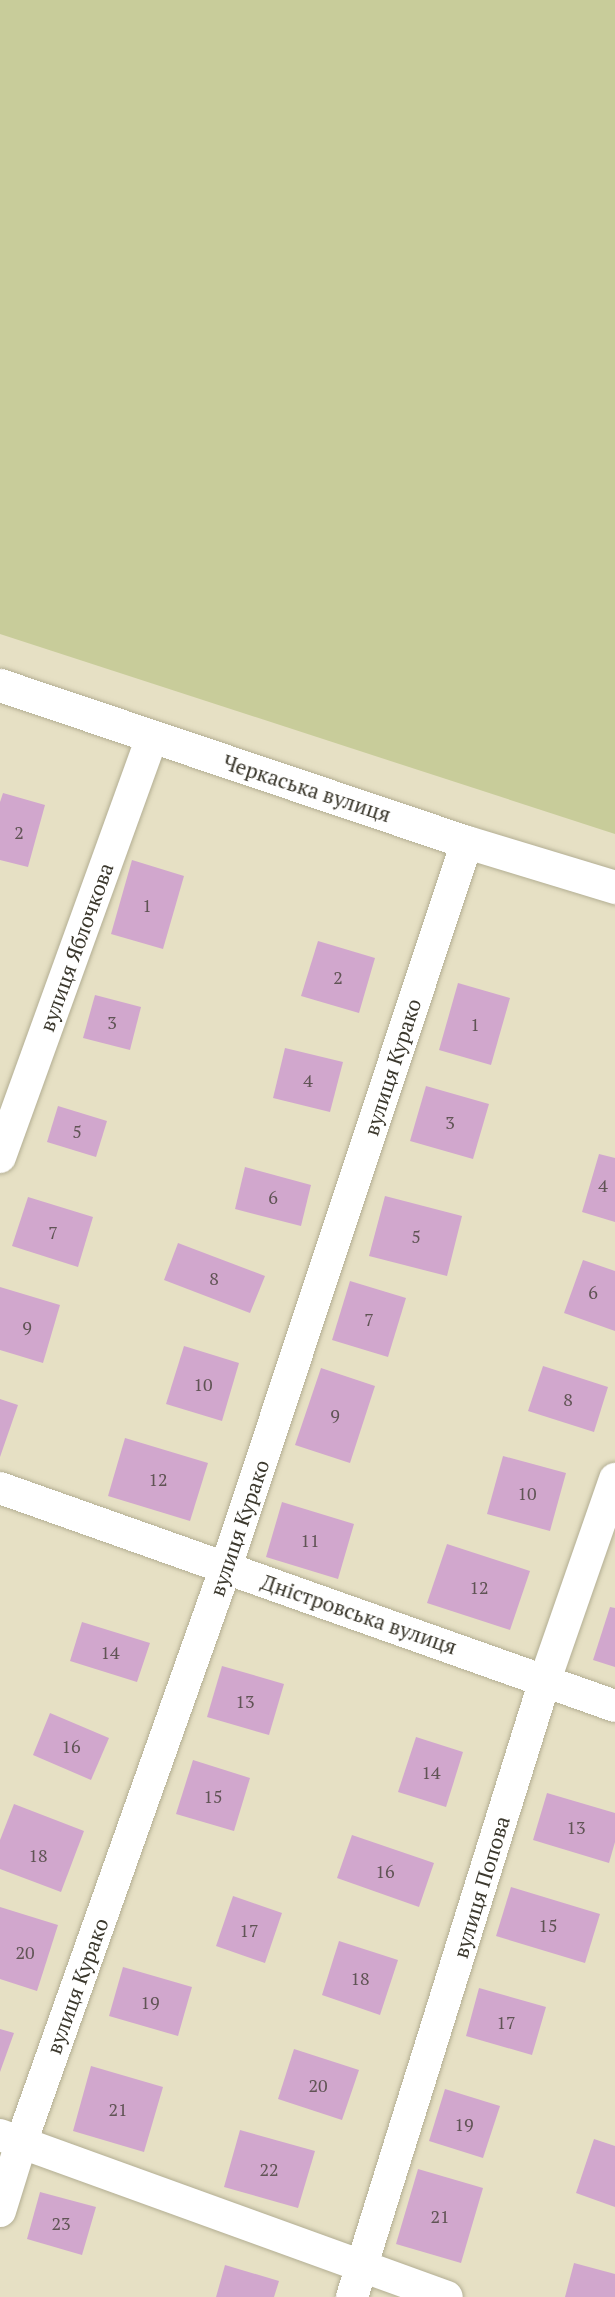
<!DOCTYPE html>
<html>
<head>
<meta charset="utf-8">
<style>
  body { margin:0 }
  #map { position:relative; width:615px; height:2297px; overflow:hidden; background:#e6e0c4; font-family:"PT Serif",serif }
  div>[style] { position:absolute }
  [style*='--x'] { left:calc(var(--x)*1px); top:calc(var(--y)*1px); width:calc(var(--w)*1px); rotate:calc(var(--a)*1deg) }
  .green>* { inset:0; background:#c8cc9a }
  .building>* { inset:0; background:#d1a7cd }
  .roads { filter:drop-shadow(0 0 2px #b3ae93) drop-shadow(0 0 2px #b3ae93) }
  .minor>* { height:32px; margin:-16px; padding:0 16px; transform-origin:16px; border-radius:16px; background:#fff }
  .tertiary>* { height:33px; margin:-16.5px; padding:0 16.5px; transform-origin:16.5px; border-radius:16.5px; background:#fff }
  span { translate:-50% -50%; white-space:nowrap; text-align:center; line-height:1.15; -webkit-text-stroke:5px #fff; paint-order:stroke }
  .number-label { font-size:18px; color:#605455 }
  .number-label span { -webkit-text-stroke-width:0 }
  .street-label { font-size:21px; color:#3b382d }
</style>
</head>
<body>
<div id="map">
  <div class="green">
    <div style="clip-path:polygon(0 0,615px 0,615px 834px,0 634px)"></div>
  </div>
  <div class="building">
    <div style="clip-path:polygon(3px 793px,45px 805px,28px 867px,0 860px,0 802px)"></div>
    <div style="clip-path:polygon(132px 860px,184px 876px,163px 949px,111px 934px)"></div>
    <div style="clip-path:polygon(318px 941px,375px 958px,359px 1013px,301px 996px)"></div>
    <div style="clip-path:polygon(458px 983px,510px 998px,491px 1065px,439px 1050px)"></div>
    <div style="clip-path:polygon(95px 995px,141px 1007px,130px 1050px,83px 1038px)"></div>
    <div style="clip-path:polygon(285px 1048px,343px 1062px,330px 1112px,273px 1098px)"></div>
    <div style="clip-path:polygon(426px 1086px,489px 1104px,473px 1159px,410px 1141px)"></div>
    <div style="clip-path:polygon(58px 1106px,107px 1121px,96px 1157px,47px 1142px)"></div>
    <div style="clip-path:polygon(599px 1154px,615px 1158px,615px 1222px,582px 1212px)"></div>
    <div style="clip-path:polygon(245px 1167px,311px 1185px,301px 1226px,235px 1209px)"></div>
    <div style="clip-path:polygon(385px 1196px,462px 1216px,447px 1276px,369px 1256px)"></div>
    <div style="clip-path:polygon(28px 1197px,93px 1217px,78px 1267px,12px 1246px)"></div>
    <div style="clip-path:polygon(178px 1243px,265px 1276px,250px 1313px,164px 1280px)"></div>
    <div style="clip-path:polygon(583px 1260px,615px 1271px,615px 1331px,564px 1313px)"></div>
    <div style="clip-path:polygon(350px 1281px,406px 1298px,388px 1357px,332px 1340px)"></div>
    <div style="clip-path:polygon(0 1287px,60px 1305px,43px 1363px,0 1350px)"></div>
    <div style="clip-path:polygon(184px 1346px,239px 1363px,222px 1421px,166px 1404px)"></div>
    <div style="clip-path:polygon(543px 1366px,608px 1387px,594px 1432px,528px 1411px)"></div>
    <div style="clip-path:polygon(321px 1368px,375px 1386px,350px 1463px,295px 1445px)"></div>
    <div style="clip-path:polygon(0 1399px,18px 1405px,0 1457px)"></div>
    <div style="clip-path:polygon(125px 1438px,208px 1463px,190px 1521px,108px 1496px)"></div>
    <div style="clip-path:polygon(503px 1456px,566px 1473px,550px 1531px,487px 1514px)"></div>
    <div style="clip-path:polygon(282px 1502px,354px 1524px,338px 1579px,266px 1557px)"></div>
    <div style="clip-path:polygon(447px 1544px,530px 1571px,510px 1630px,427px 1603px)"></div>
    <div style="clip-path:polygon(610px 1607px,615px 1608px,615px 1667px,593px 1660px)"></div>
    <div style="clip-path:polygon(82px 1622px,150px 1643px,137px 1682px,70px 1661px)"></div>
    <div style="clip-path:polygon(222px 1666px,284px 1684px,269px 1735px,207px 1717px)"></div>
    <div style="clip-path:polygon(50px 1713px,109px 1738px,91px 1780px,33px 1755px)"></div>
    <div style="clip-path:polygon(416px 1737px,463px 1752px,446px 1807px,398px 1792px)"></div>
    <div style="clip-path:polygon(193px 1760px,250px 1778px,234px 1831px,176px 1814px)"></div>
    <div style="clip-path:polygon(547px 1793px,615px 1813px,615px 1842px,609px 1863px,533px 1840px)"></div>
    <div style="clip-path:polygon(14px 1804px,84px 1831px,61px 1892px,0 1869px,0 1840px)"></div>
    <div style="clip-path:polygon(352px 1835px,434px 1863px,419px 1907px,337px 1878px)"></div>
    <div style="clip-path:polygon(511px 1887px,600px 1914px,585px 1963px,496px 1936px)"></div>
    <div style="clip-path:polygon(233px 1896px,282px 1913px,265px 1963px,216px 1946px)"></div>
    <div style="clip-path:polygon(0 1907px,58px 1925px,37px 1991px,0 1979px)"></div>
    <div style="clip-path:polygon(339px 1941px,398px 1960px,380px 2015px,322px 1995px)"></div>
    <div style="clip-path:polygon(123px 1967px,192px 1987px,178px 2036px,109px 2016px)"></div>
    <div style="clip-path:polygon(479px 1988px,546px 2007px,532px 2055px,466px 2036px)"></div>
    <div style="clip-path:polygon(0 2029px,14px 2033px,0 2072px)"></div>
    <div style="clip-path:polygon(294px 2049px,359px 2070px,342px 2120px,278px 2099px)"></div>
    <div style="clip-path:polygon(91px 2066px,163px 2087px,144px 2152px,73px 2131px)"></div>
    <div style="clip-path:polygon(445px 2089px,500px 2106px,483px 2158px,429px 2141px)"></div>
    <div style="clip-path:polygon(240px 2130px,315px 2151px,298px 2208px,224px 2187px)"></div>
    <div style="clip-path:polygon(594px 2139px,615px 2146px,615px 2207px,576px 2193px)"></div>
    <div style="clip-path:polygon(418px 2169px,483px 2188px,461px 2263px,396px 2244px)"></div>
    <div style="clip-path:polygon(40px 2192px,96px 2207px,82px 2255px,27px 2239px)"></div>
    <div style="clip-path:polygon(574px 2263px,615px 2274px,615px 2297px,565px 2297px)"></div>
    <div style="clip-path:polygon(225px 2265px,279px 2281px,274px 2297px,216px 2297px)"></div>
  </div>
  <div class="roads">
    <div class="minor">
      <div style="--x:0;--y:1157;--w:447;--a:-70.1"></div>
      <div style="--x:0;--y:1488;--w:652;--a:19.52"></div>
      <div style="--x:0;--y:2135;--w:475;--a:19.9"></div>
      <div style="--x:0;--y:2211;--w:71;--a:-72.8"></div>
      <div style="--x:21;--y:2143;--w:611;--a:-70.41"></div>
      <div style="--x:226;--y:1567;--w:764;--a:-71.61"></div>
      <div style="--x:352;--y:2297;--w:646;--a:-72.63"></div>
      <div style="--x:545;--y:1680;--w:213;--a:-70.8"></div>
    </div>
    <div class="tertiary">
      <div style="--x:0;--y:685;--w:493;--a:18.6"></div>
      <div style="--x:467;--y:842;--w:155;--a:16.9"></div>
    </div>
  </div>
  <div class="number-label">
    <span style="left:19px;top:832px">2</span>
    <span style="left:147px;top:905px">1</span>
    <span style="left:338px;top:977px">2</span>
    <span style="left:112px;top:1022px">3</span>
    <span style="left:475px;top:1024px">1</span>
    <span style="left:308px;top:1080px">4</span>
    <span style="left:450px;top:1122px">3</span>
    <span style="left:77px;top:1131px">5</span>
    <span style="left:603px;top:1185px">4</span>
    <span style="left:273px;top:1197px">6</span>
    <span style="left:53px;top:1232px">7</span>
    <span style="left:416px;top:1236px">5</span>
    <span style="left:214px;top:1278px">8</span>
    <span style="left:593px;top:1292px">6</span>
    <span style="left:369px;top:1319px">7</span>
    <span style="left:27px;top:1327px">9</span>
    <span style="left:203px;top:1384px">10</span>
    <span style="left:568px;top:1399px">8</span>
    <span style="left:335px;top:1415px">9</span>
    <span style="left:158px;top:1479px">12</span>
    <span style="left:527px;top:1493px">10</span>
    <span style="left:310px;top:1540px">11</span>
    <span style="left:479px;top:1587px">12</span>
    <span style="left:110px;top:1652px">14</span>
    <span style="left:245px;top:1701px">13</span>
    <span style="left:71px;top:1746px">16</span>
    <span style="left:431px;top:1772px">14</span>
    <span style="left:213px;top:1796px">15</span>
    <span style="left:576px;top:1827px">13</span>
    <span style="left:38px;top:1855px">18</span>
    <span style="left:385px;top:1871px">16</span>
    <span style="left:548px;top:1925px">15</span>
    <span style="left:249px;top:1930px">17</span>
    <span style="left:25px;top:1952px">20</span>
    <span style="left:360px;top:1978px">18</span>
    <span style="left:150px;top:2002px">19</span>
    <span style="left:506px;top:2022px">17</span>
    <span style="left:318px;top:2085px">20</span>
    <span style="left:118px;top:2109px">21</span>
    <span style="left:464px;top:2124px">19</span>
    <span style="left:269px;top:2169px">22</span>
    <span style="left:440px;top:2216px">21</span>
    <span style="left:61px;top:2223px">23</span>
  </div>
  <div class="street-label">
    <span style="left:307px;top:788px;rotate:18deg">Черкаська вулиця</span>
    <span style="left:76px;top:947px;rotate:-70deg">вулиця Яблочкова</span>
    <span style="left:392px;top:1067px;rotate:-72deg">вулиця Курако</span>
    <span style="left:239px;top:1528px;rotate:-71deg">вулиця Курако</span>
    <span style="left:359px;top:1614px;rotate:19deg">Дністровська вулиця</span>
    <span style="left:481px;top:1887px;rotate:-73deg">вулиця Попова</span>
    <span style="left:77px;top:1986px;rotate:-70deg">вулиця Курако</span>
  </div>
</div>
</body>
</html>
